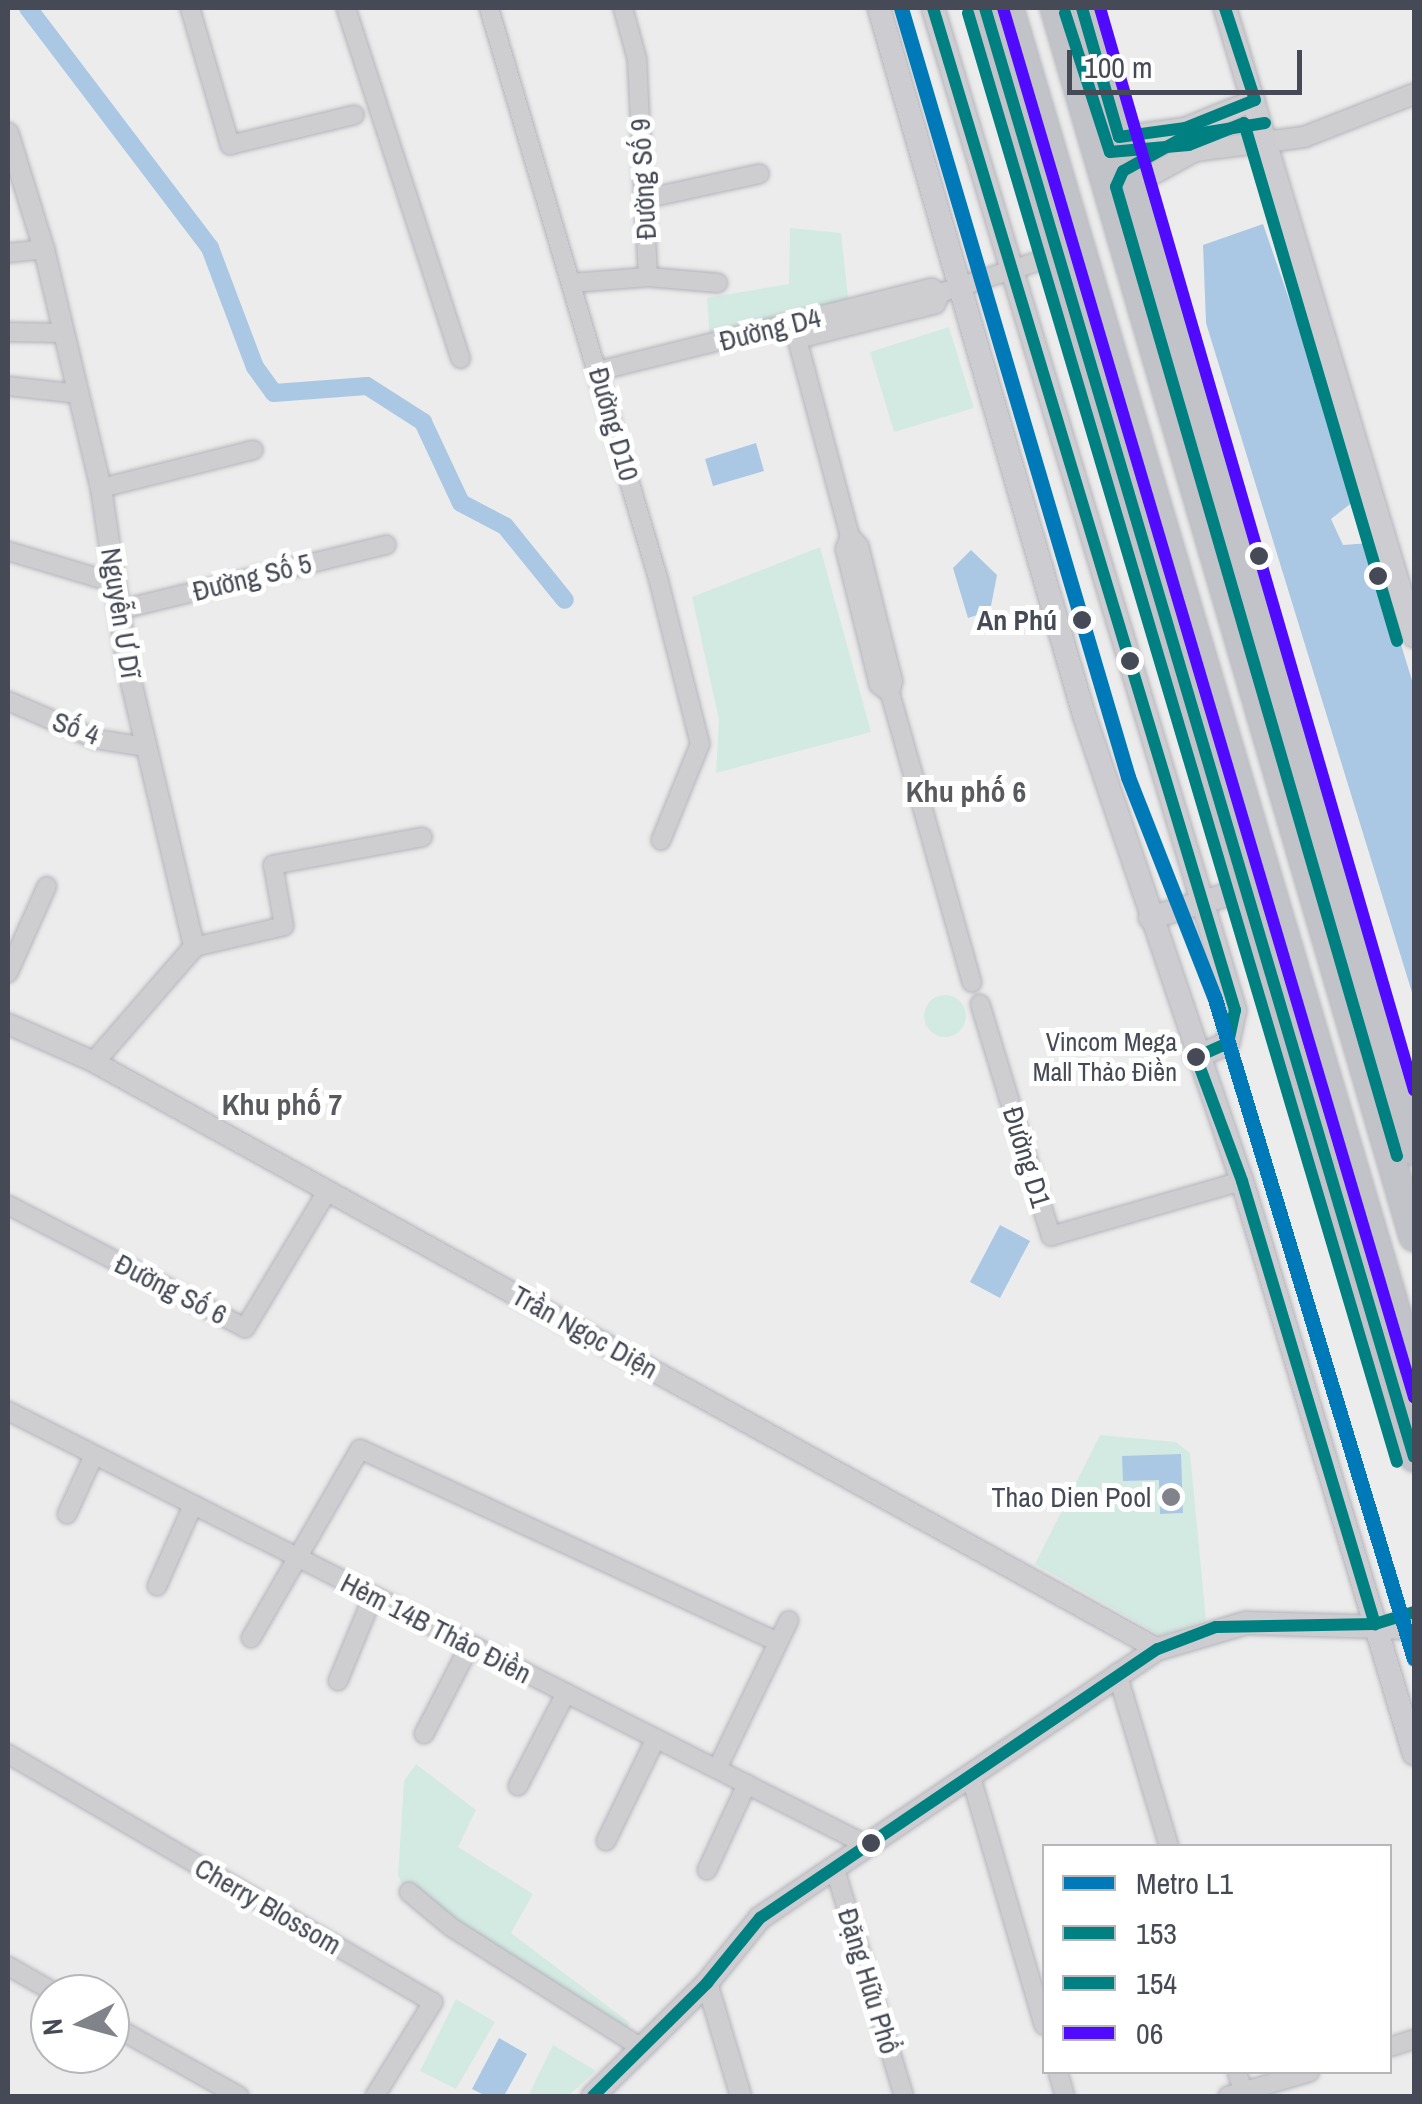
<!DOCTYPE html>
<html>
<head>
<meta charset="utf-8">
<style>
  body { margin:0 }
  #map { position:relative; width:1422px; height:2104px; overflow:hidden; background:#edecec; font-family:"Archivo Narrow",sans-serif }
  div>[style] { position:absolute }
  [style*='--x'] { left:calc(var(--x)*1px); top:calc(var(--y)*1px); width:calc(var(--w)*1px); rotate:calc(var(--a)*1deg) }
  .green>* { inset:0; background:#d3eae2 }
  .round { border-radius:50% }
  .water>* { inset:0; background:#aac8e4 }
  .canal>* { height:18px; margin:-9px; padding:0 9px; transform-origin:9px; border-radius:9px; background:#aac8e4 }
  .roads { filter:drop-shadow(0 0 2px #b2b3ba) drop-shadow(0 0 2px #b2b3ba) }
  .minor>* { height:18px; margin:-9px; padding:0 9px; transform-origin:9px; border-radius:9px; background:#ceced1 }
  .tertiary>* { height:20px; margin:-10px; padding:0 10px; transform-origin:10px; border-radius:10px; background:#ceced1 }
  .secondary>* { height:22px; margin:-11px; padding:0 11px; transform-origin:11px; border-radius:11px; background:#cdcdd1 }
  .trunk>* { height:28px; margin:-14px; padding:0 14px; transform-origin:14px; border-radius:14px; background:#c2c3c8 }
  .bus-1>* { height:12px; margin:-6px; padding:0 6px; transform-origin:6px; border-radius:6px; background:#008080 }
  .bus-2>* { height:12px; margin:-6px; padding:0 6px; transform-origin:6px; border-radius:6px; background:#008080 }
  .bus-3>* { height:12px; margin:-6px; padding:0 6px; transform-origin:6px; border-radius:6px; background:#4f0aff }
  .metro-1>* { height:15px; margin:-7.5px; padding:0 7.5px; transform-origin:7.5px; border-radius:7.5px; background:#0079b8 }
  .dots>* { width:28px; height:28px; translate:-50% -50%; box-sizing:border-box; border:5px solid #fff; border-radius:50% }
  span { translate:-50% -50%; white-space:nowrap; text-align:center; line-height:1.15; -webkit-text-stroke:10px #fff; paint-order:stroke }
  .bus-label { font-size:26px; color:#464a56 }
  .right { translate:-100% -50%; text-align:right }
  .street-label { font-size:28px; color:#464a56 }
  .stop-label { font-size:28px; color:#464a56; font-weight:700 }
  .poi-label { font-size:28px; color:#464a56 }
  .neighbourhood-label { font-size:30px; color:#595a5f; font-weight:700 }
  .frame { position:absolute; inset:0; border:10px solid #464a56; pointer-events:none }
  .legend { position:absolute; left:1042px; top:1844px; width:350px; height:230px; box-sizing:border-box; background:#fff; border:2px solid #b5b7bb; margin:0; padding:12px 18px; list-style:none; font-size:30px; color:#464a56 }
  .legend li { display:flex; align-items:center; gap:20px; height:50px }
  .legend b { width:50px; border:2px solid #b5b7bb }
  .north { position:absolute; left:30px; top:1974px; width:100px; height:100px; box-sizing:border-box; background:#fff; border:2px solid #b5b7bb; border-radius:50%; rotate:264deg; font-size:28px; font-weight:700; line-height:40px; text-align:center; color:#464a56 }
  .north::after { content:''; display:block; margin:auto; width:35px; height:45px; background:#80838a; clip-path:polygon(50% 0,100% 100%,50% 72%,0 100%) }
  .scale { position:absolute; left:1067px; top:50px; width:235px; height:45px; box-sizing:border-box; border:5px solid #464a56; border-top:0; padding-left:12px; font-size:30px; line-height:35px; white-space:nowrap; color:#464a56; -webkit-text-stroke:8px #fff; paint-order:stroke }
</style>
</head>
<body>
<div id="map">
  <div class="green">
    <div style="clip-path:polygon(790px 228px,841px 233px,849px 305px,710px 341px,707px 298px,789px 284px)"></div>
    <div style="clip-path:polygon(949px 327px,974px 408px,894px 432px,870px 352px)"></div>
    <div style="clip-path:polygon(820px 547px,871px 732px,716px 773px,719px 720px,692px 597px)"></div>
    <div class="round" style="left:924px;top:995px;width:42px;height:42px"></div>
    <div style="clip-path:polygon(1100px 1435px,1176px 1442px,1190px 1453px,1206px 1620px,1160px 1635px,1035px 1564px)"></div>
    <div style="clip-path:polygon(416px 1764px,476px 1810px,458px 1847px,533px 1894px,511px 1933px,630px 2023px,622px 2034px,407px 1896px,398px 1875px,404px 1781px)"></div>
    <div style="clip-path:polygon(456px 1999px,495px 2022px,456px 2089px,420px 2071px)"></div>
    <div style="clip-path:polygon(553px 2045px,596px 2071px,568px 2096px,528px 2096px)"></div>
  </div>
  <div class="water">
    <div style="clip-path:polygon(1263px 224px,1358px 498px,1331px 519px,1343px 545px,1370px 543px,1414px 687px,1414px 999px,1206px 323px,1203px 245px)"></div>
    <div style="clip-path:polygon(756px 443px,764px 471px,713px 486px,705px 459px)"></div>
    <div style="clip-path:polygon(971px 550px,997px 575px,990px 611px,968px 618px,953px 568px)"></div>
    <div style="clip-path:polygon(1000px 1225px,1030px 1241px,1000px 1298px,970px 1282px)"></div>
    <div style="clip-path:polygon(1181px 1454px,1183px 1513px,1160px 1514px,1159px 1480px,1123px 1481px,1122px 1456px)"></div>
    <div style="clip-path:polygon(499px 2038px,527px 2054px,504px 2096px,486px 2096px,472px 2089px)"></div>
  </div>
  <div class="canal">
    <div style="--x:28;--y:8;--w:301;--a:52.8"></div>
    <div style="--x:210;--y:248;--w:127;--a:69.3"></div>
    <div style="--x:255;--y:367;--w:32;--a:54"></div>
    <div style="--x:274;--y:393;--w:93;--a:-4.3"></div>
    <div style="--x:367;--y:386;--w:67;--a:32.7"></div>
    <div style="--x:423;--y:422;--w:89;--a:64.9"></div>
    <div style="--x:461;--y:503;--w:50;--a:27.6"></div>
    <div style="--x:505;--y:526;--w:95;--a:51"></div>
  </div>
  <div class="roads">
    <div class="minor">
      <div style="--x:190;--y:8;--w:143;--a:73.7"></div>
      <div style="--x:230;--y:145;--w:128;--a:-13.6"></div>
      <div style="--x:346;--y:8;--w:369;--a:71.9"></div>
      <div style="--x:489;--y:8;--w:595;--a:73.49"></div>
      <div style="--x:658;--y:578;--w:171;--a:75.8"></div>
      <div style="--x:700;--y:744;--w:104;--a:112.1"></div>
      <div style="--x:644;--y:199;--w:118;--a:-12.3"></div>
      <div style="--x:8;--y:253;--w:36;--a:-6"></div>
      <div style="--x:648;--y:277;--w:70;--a:4.9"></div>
      <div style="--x:572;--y:283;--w:76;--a:-4.5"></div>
      <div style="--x:648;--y:277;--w:218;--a:-92.9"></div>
      <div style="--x:637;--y:59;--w:53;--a:-105.4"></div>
      <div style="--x:793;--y:324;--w:220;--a:75"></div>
      <div style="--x:850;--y:536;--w:13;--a:48"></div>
      <div style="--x:859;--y:546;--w:139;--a:75.9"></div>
      <div style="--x:893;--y:681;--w:12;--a:104"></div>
      <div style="--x:890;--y:693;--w:14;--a:-144"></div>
      <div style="--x:879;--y:685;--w:140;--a:-104"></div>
      <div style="--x:845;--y:549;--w:14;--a:-69"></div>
      <div style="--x:8;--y:332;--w:56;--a:1"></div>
      <div style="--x:798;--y:339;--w:142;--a:-14.2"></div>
      <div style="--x:936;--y:304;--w:12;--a:-70"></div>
      <div style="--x:598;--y:371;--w:344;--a:-14"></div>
      <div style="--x:932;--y:288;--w:9;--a:32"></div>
      <div style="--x:940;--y:293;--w:124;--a:-17.9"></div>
      <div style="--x:8;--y:386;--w:70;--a:6.5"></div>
      <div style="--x:101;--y:488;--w:157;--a:-14"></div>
      <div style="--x:8;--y:551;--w:112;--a:16.7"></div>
      <div style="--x:119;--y:610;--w:275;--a:-13.7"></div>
      <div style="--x:890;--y:693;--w:301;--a:74.2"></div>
      <div style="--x:8;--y:701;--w:96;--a:23.4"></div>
      <div style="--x:96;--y:739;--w:51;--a:9.1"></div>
      <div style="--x:194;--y:947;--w:92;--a:-13.1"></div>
      <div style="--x:284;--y:926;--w:62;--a:-100.2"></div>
      <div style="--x:273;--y:865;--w:152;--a:-10.6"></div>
      <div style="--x:8;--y:973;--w:95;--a:-65.9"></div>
      <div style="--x:980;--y:1004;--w:243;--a:73"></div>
      <div style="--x:1051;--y:1236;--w:199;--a:-16.1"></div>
      <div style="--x:8;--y:1205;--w:267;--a:27.4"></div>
      <div style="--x:245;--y:1328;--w:161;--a:-59"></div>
      <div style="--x:8;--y:1411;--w:960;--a:26.81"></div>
      <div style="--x:67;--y:1514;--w:65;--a:-65.4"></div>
      <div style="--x:157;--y:1586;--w:89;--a:-66"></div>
      <div style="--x:251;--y:1638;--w:218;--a:-60"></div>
      <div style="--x:360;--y:1449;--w:460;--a:24.8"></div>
      <div style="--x:1117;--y:1673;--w:181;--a:73.3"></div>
      <div style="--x:338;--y:1681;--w:92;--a:-67.6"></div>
      <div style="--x:424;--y:1734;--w:100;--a:-62.7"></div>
      <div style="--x:8;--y:1754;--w:492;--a:30.3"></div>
      <div style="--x:433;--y:2002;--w:110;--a:121.7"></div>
      <div style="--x:717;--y:1769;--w:165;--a:-64.2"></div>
      <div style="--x:970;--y:1774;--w:262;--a:73.6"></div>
      <div style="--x:518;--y:1786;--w:105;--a:-62.7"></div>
      <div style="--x:606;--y:1841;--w:114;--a:-64.1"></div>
      <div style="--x:834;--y:1866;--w:240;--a:73.1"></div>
      <div style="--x:707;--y:1870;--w:95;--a:-65.1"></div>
      <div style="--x:409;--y:1892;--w:55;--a:39.8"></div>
      <div style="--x:451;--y:1927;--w:224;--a:32.4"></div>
      <div style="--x:8;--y:1966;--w:56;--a:29.7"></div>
      <div style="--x:110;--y:2024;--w:148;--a:29.2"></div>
      <div style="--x:1390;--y:2047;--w:25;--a:-18"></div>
      <div style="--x:1058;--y:2072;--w:25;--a:74"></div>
      <div style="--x:1237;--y:2072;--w:25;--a:72"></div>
      <div style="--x:1228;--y:2096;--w:85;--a:-16.3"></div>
    </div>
    <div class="tertiary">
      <div style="--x:8;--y:133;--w:121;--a:72.8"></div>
      <div style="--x:44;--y:249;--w:246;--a:76.6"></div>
      <div style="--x:101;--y:488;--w:183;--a:81.5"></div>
      <div style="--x:128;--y:669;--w:286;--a:76.6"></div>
      <div style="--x:194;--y:947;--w:152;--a:131"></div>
      <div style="--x:1119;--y:137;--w:67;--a:-7.8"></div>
      <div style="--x:1185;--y:128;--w:75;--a:-21.8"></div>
      <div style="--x:1133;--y:185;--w:71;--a:-28.7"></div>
      <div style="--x:1195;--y:151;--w:110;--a:-7.3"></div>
      <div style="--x:1304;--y:137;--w:118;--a:-21.4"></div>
      <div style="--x:8;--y:1024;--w:94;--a:23.8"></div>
      <div style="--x:94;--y:1062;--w:1215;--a:28.89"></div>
      <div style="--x:707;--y:1983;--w:118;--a:73.3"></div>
    </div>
    <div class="secondary">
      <div style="--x:879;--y:8;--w:736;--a:73.83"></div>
      <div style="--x:1084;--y:715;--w:492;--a:71.3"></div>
      <div style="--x:1242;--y:1181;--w:598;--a:73.29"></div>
      <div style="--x:933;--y:8;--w:1047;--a:73.23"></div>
      <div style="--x:1235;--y:1010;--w:34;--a:102"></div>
      <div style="--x:1228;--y:1043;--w:35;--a:156"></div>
      <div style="--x:1225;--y:8;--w:656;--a:73.25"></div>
      <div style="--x:1150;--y:918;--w:100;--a:-16.8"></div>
      <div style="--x:593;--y:2096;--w:161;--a:-44.7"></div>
      <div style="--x:707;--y:1983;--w:84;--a:-50.8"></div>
      <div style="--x:760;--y:1918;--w:480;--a:-34.1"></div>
      <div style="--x:1158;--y:1649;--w:92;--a:-16.5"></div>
      <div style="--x:1246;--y:1623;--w:168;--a:1.7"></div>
    </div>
    <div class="trunk">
      <div style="--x:985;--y:8;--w:1511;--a:73.51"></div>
      <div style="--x:1009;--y:8;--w:1424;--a:73.47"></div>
      <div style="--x:1055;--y:8;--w:1280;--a:73.72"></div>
      <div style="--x:1082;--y:8;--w:1190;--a:73.8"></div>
    </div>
  </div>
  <div class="bus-1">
    <div style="--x:933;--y:8;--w:1047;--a:73.23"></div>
    <div style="--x:1235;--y:1010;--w:34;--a:102"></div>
    <div style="--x:1228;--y:1043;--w:35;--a:156"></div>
    <div style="--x:1196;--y:1057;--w:132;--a:69.6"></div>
    <div style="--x:1242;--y:1181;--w:463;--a:73.3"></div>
    <div style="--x:985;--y:8;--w:1511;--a:73.51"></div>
    <div style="--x:1082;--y:8;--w:134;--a:74"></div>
    <div style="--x:1119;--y:137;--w:67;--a:-7.8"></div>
    <div style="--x:1185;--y:128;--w:75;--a:-21.8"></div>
    <div style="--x:1255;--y:100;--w:97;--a:-108.1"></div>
    <div style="--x:593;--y:2096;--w:161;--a:-44.7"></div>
    <div style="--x:707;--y:1983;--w:84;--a:-50.8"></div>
    <div style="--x:760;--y:1918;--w:480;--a:-34.1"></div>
    <div style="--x:1158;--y:1649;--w:62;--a:-20.8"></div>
    <div style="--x:1216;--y:1627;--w:159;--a:-1.1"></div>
    <div style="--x:1375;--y:1624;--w:41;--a:-17.1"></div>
  </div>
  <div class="bus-2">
    <div style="--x:968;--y:13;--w:1511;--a:73.51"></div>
    <div style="--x:1065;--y:13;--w:146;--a:72.1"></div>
    <div style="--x:1110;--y:152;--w:79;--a:-5.1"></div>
    <div style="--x:1189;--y:145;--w:59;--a:-21.8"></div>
    <div style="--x:1244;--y:123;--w:540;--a:73.54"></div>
    <div style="--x:1265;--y:123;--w:78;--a:171.1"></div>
    <div style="--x:1188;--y:135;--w:74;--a:151"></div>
    <div style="--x:1123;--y:171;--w:17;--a:114"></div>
    <div style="--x:1116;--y:187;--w:1009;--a:73.83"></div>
  </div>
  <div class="bus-3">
    <div style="--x:1003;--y:8;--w:1449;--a:73.52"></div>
    <div style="--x:1100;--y:8;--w:1127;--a:73.82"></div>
  </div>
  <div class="metro-1">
    <div style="--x:901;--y:8;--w:802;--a:73.55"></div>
    <div style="--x:1128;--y:777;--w:238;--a:68.6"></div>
    <div style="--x:1215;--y:999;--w:689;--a:73.22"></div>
  </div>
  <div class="dots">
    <div style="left:1259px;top:556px;background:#464a56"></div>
    <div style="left:1378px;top:576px;background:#464a56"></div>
    <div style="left:1082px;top:620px;background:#464a56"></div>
    <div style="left:1130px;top:661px;background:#464a56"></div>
    <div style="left:1196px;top:1057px;background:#464a56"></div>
    <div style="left:1171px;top:1497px;background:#80838a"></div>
    <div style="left:871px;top:1843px;background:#464a56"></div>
  </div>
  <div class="bus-label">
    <span class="right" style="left:1177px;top:1057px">Vincom Mega<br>Mall Thảo Điền</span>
  </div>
  <div class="street-label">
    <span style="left:643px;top:179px;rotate:-93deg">Đường Số 9</span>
    <span style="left:770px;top:329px;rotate:-14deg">Đường D4</span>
    <span style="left:614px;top:424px;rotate:74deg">Đường D10</span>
    <span style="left:252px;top:577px;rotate:-14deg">Đường Số 5</span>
    <span style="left:121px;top:613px;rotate:81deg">Nguyễn Ư Dĩ</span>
    <span style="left:76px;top:728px;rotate:20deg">Số 4</span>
    <span style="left:1027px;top:1157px;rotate:73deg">Đường D1</span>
    <span style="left:171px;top:1289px;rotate:27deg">Đường Số 6</span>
    <span style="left:585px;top:1332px;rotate:29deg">Trần Ngọc Diện</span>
    <span style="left:436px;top:1628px;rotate:27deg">Hẻm 14B Thảo Điền</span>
    <span style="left:268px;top:1906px;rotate:30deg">Cherry Blossom</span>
    <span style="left:869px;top:1981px;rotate:73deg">Đặng Hữu Phổ</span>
  </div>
  <div class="stop-label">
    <span class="right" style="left:1057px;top:620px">An Phú</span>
  </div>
  <div class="poi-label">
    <span class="right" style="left:1151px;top:1497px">Thao Dien Pool</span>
  </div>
  <div class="neighbourhood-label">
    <span style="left:966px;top:791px">Khu phố 6</span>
    <span style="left:282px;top:1104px">Khu phố 7</span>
  </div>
  <div class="frame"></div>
  <ul class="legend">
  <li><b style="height:12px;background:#0079b8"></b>Metro L1</li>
  <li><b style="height:12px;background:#008080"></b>153</li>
  <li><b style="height:12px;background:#008080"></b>154</li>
  <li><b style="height:12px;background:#4f0aff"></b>06</li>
  </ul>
  <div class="north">N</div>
  <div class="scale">100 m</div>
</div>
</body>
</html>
